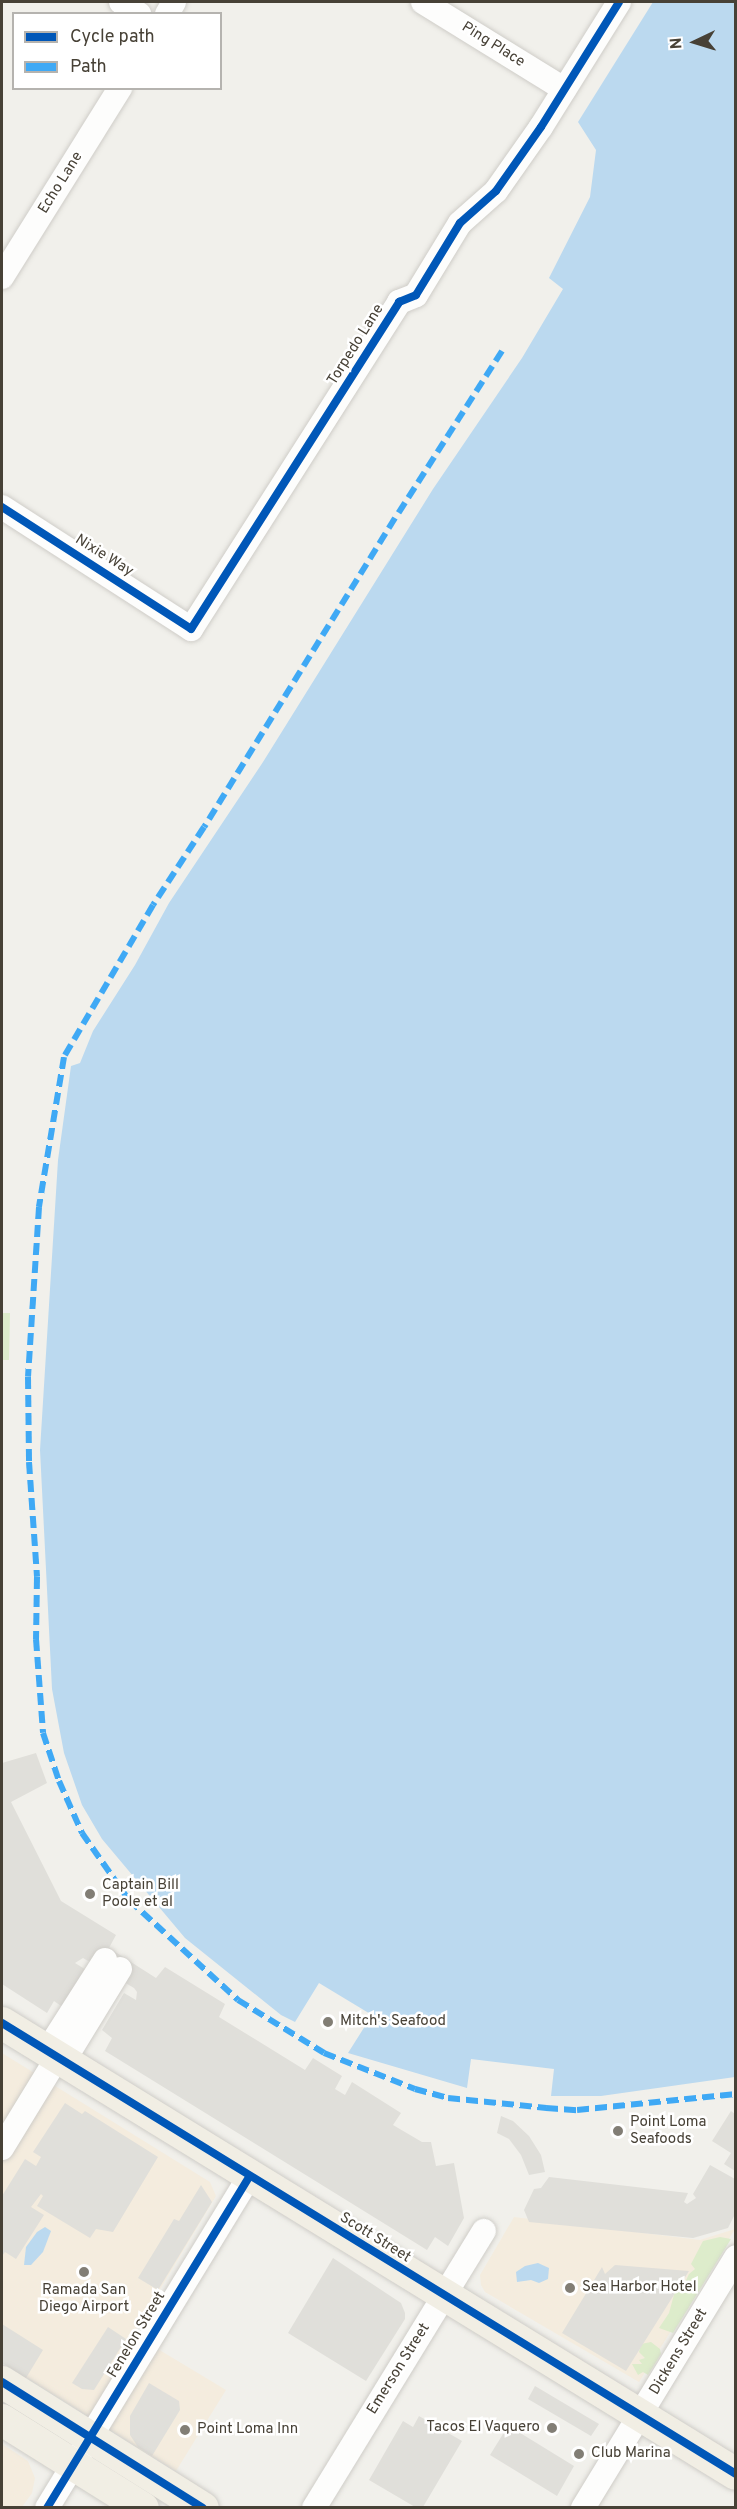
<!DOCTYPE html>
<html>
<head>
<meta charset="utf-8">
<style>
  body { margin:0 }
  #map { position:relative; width:737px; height:2509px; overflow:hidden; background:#f1f0eb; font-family:Overpass,sans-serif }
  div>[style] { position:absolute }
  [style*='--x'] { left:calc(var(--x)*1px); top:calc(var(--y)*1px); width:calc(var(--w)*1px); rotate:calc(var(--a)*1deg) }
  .commercial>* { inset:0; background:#f4ecde }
  .green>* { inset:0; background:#ddeccb }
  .parking>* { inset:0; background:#e0dfda }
  .water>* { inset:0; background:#bbd9ef }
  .roads { filter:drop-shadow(0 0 2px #cfcdc8) drop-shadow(0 0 2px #cfcdc8) }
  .minor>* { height:24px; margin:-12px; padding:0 12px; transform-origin:12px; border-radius:12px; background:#fdfdfc }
  .major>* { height:32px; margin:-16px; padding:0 16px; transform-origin:16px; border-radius:16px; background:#f1eee4 }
  .quiet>* { height:6px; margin-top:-3px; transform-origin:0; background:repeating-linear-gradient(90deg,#3fa9f5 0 12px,transparent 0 18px) }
  .cycleway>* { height:8px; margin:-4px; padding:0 4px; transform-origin:4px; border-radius:4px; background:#0057b8 }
  .dots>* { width:16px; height:16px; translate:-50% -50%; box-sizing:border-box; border:3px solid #fff; border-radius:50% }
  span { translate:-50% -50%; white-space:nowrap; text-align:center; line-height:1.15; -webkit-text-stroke:5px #fff; paint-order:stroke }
  .street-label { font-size:15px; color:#474136 }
  .poi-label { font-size:15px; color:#474136 }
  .left { translate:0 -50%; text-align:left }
  .right { translate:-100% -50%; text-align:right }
  .frame { position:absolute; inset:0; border:3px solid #474136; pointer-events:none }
  .legend { position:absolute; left:12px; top:12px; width:210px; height:78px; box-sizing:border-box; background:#fff; border:2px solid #b5b3af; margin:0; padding:8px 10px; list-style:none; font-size:18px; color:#474136 }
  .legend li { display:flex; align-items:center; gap:12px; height:30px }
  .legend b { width:30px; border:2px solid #b5b3af }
  .north { position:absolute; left:665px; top:12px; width:60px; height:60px; -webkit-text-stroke:4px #fff; paint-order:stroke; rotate:266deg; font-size:16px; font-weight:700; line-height:24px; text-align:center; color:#474136 }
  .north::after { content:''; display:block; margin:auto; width:21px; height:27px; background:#474136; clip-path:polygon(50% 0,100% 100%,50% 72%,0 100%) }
</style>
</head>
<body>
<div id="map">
  <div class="commercial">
    <div style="clip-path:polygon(2px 2053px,210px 2182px,216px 2196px,133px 2334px,226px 2390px,176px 2471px,2px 2362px)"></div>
    <div style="clip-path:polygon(514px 2217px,700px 2240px,735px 2229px,639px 2382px,485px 2292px,481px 2285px,480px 2275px)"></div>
    <div style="clip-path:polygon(2px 2444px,28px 2461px,35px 2478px,32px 2493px,22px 2507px,2px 2507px)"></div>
  </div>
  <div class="green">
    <div style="clip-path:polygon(2px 1313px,10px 1313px,9px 1360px,2px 1360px)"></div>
    <div style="clip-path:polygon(720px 2237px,731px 2239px,673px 2333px,659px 2328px,669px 2313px,675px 2291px,682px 2289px,689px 2274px,695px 2269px,691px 2264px,703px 2241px)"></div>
    <div style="clip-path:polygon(651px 2342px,660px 2349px,661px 2354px,648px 2375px,643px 2372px,638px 2375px,632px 2364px,642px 2364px,639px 2360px,645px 2358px,639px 2352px,641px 2344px)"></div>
  </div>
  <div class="parking">
    <div style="clip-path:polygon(36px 1753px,47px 1783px,11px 1802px,61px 1901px,116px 1935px,109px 1948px,156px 1978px,165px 1967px,225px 2004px,219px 2017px,305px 2070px,313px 2058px,342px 2076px,335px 2089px,345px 2095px,352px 2082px,401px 2113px,393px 2125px,422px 2142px,431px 2142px,436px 2166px,454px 2163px,464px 2218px,448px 2246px,435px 2237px,427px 2250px,105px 2051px,112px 2038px,102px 2030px,124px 1993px,136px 2000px,137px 1992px,134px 1988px,83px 1958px,75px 1963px,88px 1971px,64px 2008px,54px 2001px,47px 2013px,2px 1984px,2px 1763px)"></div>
    <div style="clip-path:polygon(65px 2103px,82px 2114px,85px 2111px,158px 2157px,113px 2232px,96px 2229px,90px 2238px,37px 2206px,43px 2196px,41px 2194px,31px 2207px,44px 2215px,16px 2259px,5px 2252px,2px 2256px,2px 2196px,25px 2159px,36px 2166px,41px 2157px,33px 2152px)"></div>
    <div style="clip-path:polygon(731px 2111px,735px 2114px,735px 2171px,724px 2164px,731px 2153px,712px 2141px)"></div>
    <div style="clip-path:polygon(501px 2116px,513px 2121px,529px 2136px,541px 2155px,545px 2172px,529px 2175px,521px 2155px,509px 2139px,497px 2133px)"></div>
    <div style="clip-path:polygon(710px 2165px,735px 2179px,735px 2214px,728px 2228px,693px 2238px,529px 2222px,524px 2210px,534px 2189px,541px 2188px,549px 2177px,688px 2193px,684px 2202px,687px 2204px,696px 2198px,693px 2194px)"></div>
    <div style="clip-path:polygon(201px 2185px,212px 2202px,158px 2290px,138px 2278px,174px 2219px,179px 2221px)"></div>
    <div style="clip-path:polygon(333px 2258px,401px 2303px,405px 2313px,405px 2319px,366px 2381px,288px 2333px)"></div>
    <div style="clip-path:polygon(615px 2265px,689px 2271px,626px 2371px,562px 2333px,602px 2267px,605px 2274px)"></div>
    <div style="clip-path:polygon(2px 2324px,43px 2350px,26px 2378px,2px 2363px)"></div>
    <div style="clip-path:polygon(108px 2327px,126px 2339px,94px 2390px,82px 2389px,72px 2383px)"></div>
    <div style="clip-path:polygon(149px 2383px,179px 2401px,180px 2410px,152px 2456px,138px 2447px,130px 2435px,130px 2416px)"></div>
    <div style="clip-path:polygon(535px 2386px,599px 2424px,591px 2436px,528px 2399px)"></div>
    <div style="clip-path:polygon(419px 2416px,462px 2441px,423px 2507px,415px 2507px,369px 2480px,403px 2421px,413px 2427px)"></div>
    <div style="clip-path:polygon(517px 2431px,574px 2466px,557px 2496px,490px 2455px,503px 2434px)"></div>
  </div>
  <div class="water">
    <div style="clip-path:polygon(653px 2px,736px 2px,735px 2077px,601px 2096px,551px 2096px,554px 2069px,471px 2059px,467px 2088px,348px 2053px,372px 2015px,319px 1983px,295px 2022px,281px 2015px,185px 1938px,102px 1839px,82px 1805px,64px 1753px,52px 1689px,40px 1450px,58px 1160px,71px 1066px,80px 1063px,93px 1031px,135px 965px,169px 903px,263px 762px,433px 489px,522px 358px,563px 289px,549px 278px,590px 197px,596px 150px,578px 122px)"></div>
    <div style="clip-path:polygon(45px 2227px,51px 2231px,43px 2252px,31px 2265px,24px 2265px,26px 2247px,37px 2232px)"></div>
    <div style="clip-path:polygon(538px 2263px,549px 2268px,548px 2279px,539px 2283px,531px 2280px,517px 2282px,516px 2272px,525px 2266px)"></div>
  </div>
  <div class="roads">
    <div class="minor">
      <div style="--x:121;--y:2;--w:22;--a:34"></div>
      <div style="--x:423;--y:2;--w:166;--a:31.7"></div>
      <div style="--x:167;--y:14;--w:14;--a:-60"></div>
      <div style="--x:2;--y:277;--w:223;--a:-58"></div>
      <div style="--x:2;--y:507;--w:225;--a:32.8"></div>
      <div style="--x:191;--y:629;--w:388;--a:-57.5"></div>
      <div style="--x:399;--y:302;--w:18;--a:-22"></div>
      <div style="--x:416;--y:295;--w:84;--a:-58.6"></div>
      <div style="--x:460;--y:223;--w:48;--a:-41.6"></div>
      <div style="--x:496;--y:191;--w:78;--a:-54.9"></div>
      <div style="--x:541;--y:127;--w:147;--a:-58"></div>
      <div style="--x:47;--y:2051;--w:108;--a:-57.5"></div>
      <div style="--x:63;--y:2062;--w:109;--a:-58.5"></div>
      <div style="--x:2;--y:2148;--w:105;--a:-58.6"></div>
      <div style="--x:47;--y:2508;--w:389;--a:-58.6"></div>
      <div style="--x:314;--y:2508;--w:325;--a:-58.5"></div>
      <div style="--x:583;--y:2508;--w:294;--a:-58.6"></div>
    </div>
    <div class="major">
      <div style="--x:2;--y:2023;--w:861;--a:31.57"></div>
      <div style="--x:2;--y:2382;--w:237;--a:32.1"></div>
      <div style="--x:2;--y:2420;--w:166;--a:32"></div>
    </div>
  </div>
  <div class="quiet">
    <div style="--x:502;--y:351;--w:198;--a:122.6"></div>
    <div style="--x:395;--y:518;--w:363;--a:121.7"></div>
    <div style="--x:204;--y:827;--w:93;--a:123.2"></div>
    <div style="--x:153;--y:905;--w:176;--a:120.4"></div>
    <div style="--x:64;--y:1057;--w:152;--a:99.5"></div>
    <div style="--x:39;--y:1207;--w:170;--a:93.7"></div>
    <div style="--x:28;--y:1377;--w:85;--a:89.3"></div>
    <div style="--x:29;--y:1462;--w:115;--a:86"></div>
    <div style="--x:37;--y:1577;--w:62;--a:90.9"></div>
    <div style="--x:36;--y:1639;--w:94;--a:85.7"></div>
    <div style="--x:43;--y:1733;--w:51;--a:71.6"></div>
    <div style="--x:59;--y:1781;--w:57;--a:66.1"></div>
    <div style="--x:82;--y:1833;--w:82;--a:55"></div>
    <div style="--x:129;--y:1900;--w:148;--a:42.5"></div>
    <div style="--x:238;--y:2000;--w:101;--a:31.6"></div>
    <div style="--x:324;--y:2053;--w:98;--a:21.6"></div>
    <div style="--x:415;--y:2089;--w:34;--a:15"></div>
    <div style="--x:448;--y:2098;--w:99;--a:5.8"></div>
    <div style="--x:546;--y:2108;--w:31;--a:4"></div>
    <div style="--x:577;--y:2110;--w:160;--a:-5.7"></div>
  </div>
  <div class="cycleway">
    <div style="--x:2;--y:507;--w:225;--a:32.8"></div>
    <div style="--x:191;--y:629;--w:388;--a:-57.5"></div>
    <div style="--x:399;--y:302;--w:18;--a:-22"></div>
    <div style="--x:416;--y:295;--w:84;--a:-58.6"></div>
    <div style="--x:460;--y:223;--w:48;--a:-41.6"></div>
    <div style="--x:496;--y:191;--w:78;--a:-54.9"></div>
    <div style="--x:541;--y:127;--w:147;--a:-58"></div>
    <div style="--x:2;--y:2023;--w:861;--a:31.57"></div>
    <div style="--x:2;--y:2382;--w:237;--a:32.1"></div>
    <div style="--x:47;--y:2508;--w:389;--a:-58.6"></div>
  </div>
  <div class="dots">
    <div style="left:90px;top:1894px;background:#827e75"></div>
    <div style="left:328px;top:2022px;background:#827e75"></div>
    <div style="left:618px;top:2131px;background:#827e75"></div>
    <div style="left:84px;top:2272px;background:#827e75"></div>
    <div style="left:570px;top:2288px;background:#827e75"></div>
    <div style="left:552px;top:2428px;background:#827e75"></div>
    <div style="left:185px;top:2430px;background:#827e75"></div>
    <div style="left:579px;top:2454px;background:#827e75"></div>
  </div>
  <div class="street-label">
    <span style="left:493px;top:45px;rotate:32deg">Ping Place</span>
    <span style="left:61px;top:183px;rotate:-58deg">Echo Lane</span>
    <span style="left:356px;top:345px;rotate:-58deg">Torpedo Lane</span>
    <span style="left:104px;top:556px;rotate:32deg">Nixie Way</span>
    <span style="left:375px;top:2238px;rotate:32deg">Scott Street</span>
    <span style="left:137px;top:2335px;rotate:-59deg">Fenelon Street</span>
    <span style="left:679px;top:2352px;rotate:-59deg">Dickens Street</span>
    <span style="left:399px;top:2369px;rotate:-58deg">Emerson Street</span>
  </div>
  <div class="poi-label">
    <span class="left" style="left:102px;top:1894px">Captain Bill<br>Poole et al</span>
    <span class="left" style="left:340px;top:2022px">Mitch's Seafood</span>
    <span class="left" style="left:630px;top:2131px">Point Loma<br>Seafoods</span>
    <span class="left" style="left:582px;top:2288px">Sea Harbor Hotel</span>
    <span style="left:84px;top:2299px">Ramada San<br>Diego Airport</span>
    <span class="right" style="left:540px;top:2428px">Tacos El Vaquero</span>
    <span class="left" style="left:197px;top:2430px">Point Loma Inn</span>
    <span class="left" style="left:591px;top:2454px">Club Marina</span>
  </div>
  <div class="frame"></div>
  <ul class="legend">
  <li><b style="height:8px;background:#0057b8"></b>Cycle path</li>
  <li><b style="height:8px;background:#3fa9f5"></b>Path</li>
  </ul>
  <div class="north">N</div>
</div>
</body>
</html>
